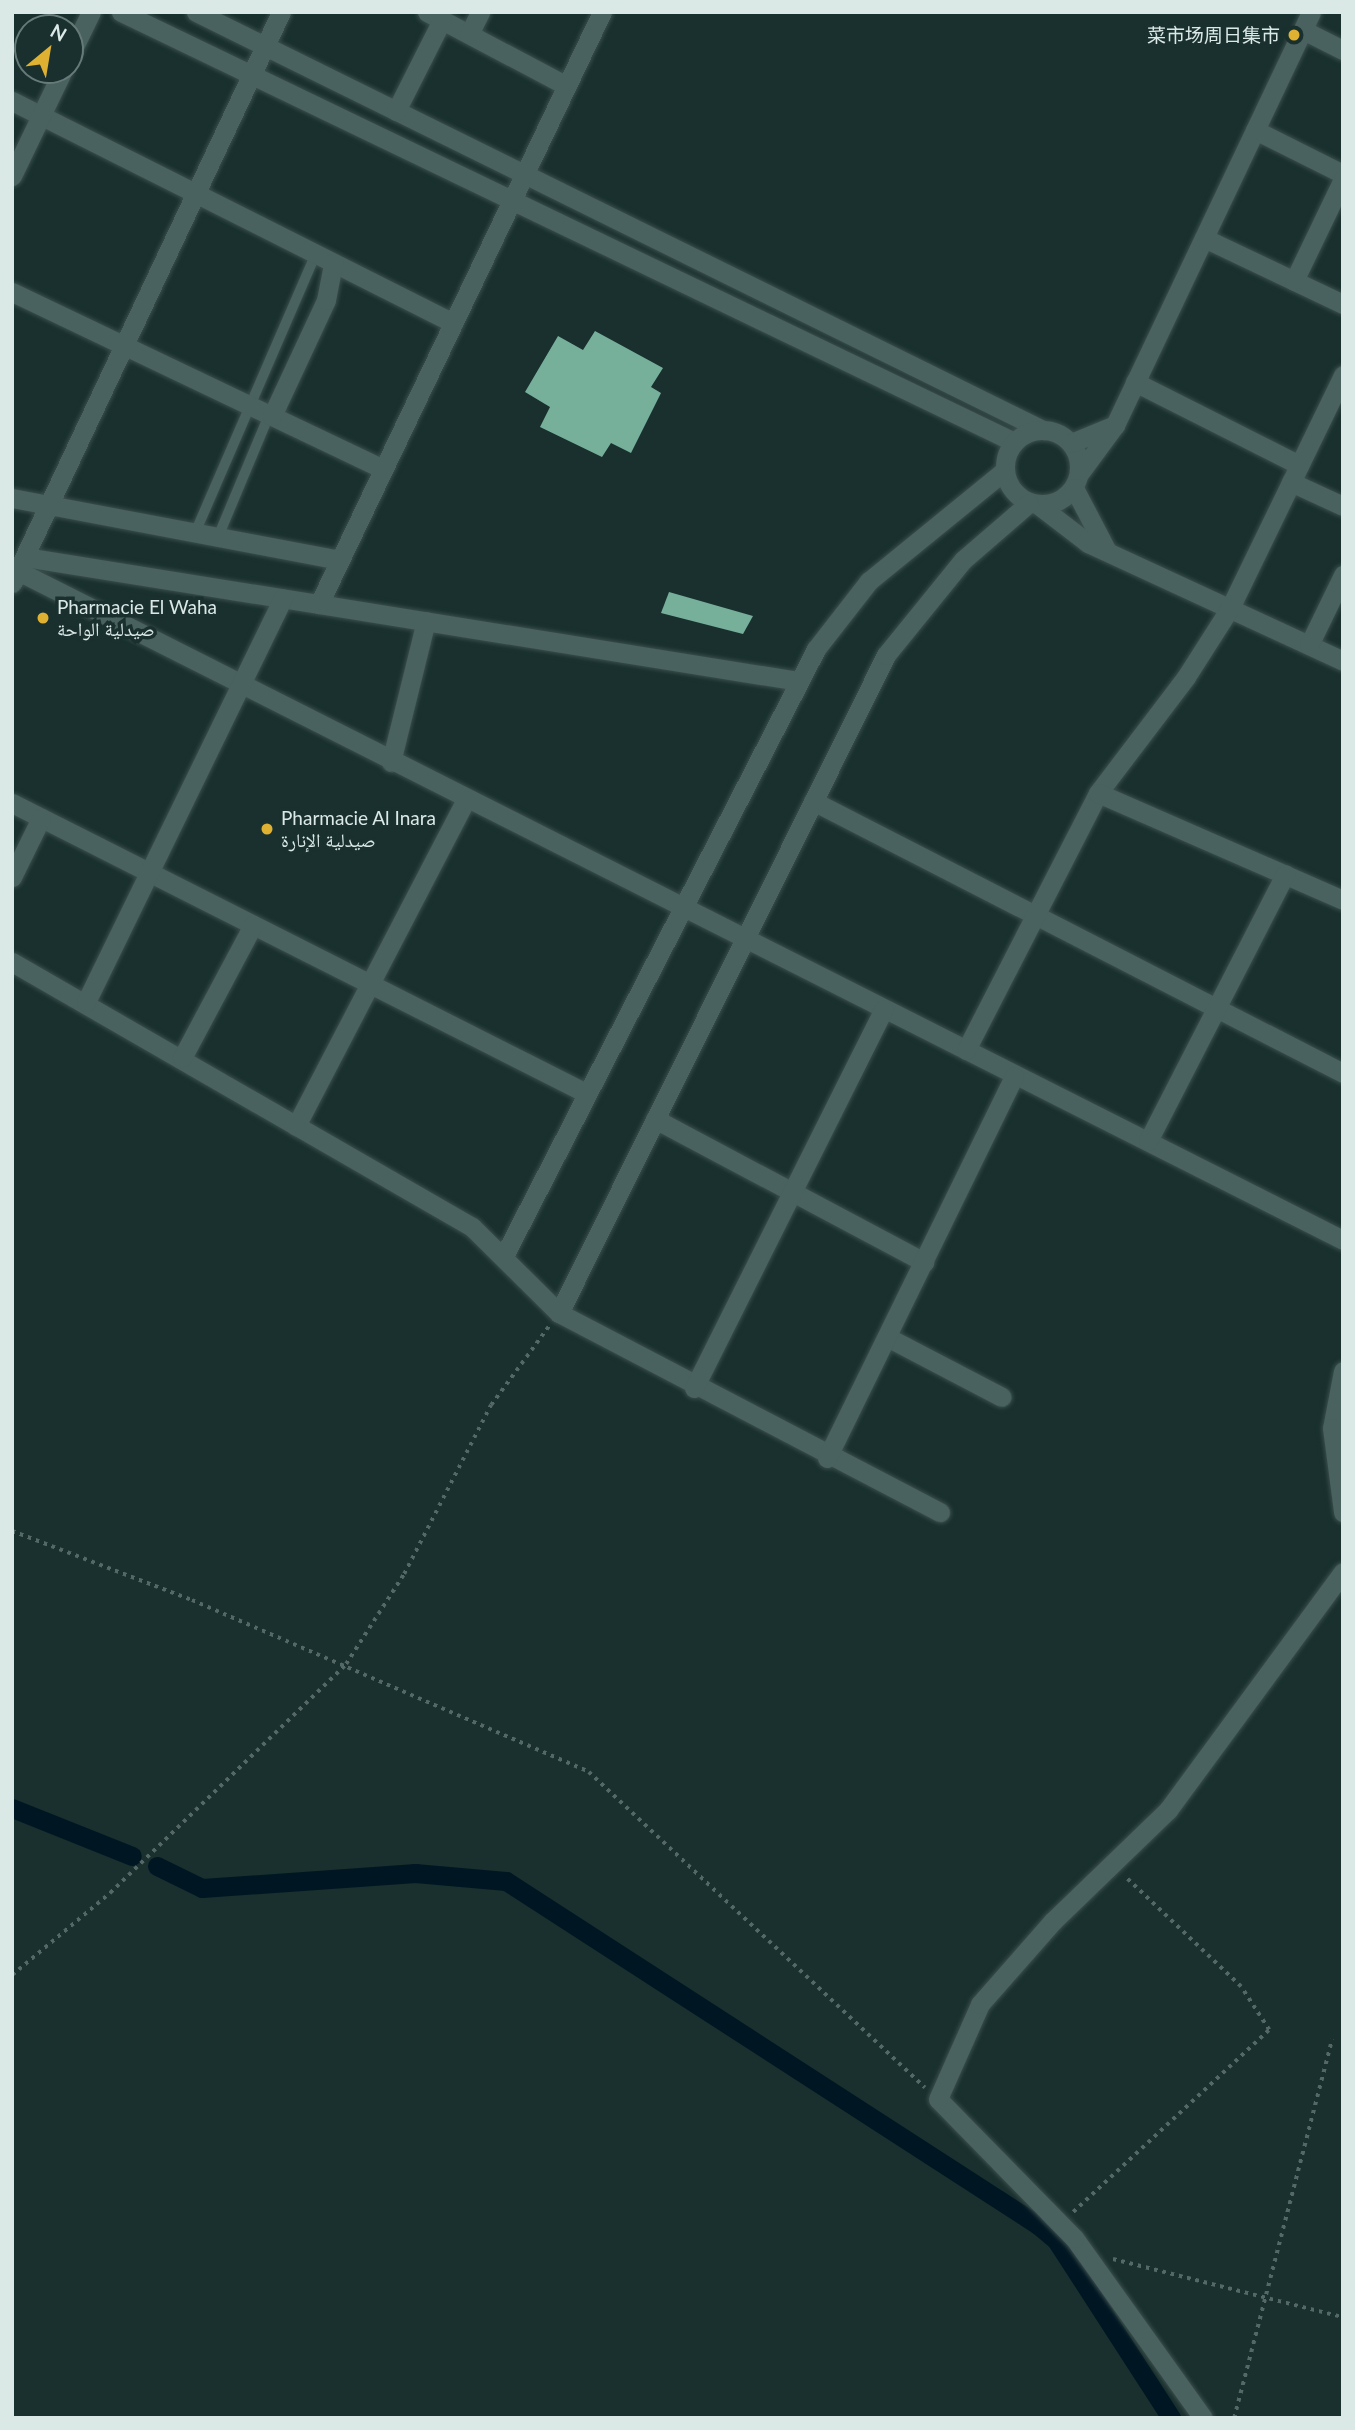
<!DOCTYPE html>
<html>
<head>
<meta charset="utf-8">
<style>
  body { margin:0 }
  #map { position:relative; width:1355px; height:2430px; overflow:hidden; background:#19302e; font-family:Lato,"Noto Naskh Arabic","Noto Sans SC",sans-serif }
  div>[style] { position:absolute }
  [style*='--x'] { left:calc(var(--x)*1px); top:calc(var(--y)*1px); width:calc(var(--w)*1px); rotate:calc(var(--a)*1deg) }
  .canal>* { height:19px; margin:-9.5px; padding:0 9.5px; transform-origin:9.5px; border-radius:9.5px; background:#001723 }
  .building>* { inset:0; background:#76b09a }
  .path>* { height:3.5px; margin-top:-1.75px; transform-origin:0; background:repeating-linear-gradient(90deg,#546866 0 3.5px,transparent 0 8.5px) }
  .roads { filter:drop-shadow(0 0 2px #3a4e4c) drop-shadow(0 0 2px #3a4e4c) }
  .service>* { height:10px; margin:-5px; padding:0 5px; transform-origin:5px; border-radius:5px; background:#49615f }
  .minor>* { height:19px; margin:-9.5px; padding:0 9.5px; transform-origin:9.5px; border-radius:9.5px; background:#49615f }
  .minor>.ring { margin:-9.5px; padding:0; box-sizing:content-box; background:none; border:19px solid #49615f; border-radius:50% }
  .dots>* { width:19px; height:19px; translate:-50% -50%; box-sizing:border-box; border:4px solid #19302e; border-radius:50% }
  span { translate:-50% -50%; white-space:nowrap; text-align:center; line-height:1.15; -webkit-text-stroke:7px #19302e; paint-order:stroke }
  .poi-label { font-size:19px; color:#dae8e6 }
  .right { translate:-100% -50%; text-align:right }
  .left { translate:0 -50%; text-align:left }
  .frame { position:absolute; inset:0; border:14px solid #dae8e6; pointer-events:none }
  .north { position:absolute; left:14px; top:14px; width:70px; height:70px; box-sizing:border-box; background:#19302e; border:2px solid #667a78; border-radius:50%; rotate:30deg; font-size:19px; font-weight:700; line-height:28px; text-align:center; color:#dae8e6 }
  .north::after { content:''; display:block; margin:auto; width:24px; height:32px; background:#deb133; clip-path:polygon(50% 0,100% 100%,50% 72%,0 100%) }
</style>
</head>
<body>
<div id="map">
  <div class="canal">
    <div style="--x:12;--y:1808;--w:129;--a:21.8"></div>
    <div style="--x:157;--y:1866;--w:50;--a:26.1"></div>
    <div style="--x:202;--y:1888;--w:214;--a:-4"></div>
    <div style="--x:415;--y:1873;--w:91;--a:5"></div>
    <div style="--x:506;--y:1881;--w:634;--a:32.89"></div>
    <div style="--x:1038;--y:2225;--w:23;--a:40"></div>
    <div style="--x:1056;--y:2240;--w:212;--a:57.1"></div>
  </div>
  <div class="building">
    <div style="clip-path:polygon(595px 331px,663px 368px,651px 387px,661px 393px,631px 453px,611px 443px,602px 457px,540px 427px,550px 407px,525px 392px,558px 336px,583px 350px)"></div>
    <div style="clip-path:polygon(669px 592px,753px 616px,743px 634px,661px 613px)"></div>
  </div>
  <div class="path">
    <div style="--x:12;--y:1531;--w:193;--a:21"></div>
    <div style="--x:192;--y:1600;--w:433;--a:23.4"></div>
    <div style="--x:589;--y:1772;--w:461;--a:43.2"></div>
    <div style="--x:12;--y:1975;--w:128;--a:-39.9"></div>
    <div style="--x:110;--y:1893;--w:329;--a:-44.1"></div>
    <div style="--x:346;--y:1664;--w:107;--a:-57.2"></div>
    <div style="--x:404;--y:1574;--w:190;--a:-62.8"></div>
    <div style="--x:491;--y:1405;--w:98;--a:-53.7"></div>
    <div style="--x:1073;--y:2212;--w:267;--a:-42.9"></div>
    <div style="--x:1269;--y:2030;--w:51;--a:-123.1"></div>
    <div style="--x:1241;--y:1987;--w:161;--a:-136.5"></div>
    <div style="--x:1113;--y:2259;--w:237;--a:14.2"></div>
    <div style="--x:1234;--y:2418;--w:391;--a:-75.5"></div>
  </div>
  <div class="roads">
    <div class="service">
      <div style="--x:195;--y:533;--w:304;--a:-66.6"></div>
      <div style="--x:218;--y:537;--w:132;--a:-67.3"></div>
    </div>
    <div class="minor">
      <div style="--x:121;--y:12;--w:991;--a:25.71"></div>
      <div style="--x:196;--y:12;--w:945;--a:26.27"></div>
      <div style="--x:427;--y:12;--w:158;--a:27.9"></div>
      <div style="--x:1303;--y:30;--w:45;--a:26.6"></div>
      <div style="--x:469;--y:34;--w:25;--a:-63"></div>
      <div style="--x:70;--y:55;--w:48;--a:-64"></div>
      <div style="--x:12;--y:101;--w:494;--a:26.7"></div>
      <div style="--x:396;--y:111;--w:102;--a:-63.2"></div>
      <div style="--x:1255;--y:130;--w:98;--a:26.6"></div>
      <div style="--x:12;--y:176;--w:118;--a:-64.3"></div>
      <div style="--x:1204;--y:238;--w:154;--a:25.4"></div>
      <div style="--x:1294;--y:281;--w:113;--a:-64.3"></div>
      <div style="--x:12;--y:292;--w:411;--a:25.5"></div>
      <div style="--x:1135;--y:382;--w:184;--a:26.8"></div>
      <div style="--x:272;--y:416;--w:128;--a:-65"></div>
      <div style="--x:326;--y:300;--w:38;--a:-79"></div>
      <div class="ring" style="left:1005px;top:430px;width:55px;height:55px"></div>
      <div style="--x:1071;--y:443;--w:48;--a:-22.2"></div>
      <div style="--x:1079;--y:474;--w:61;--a:-53.7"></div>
      <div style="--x:1115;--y:425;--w:457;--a:-64.6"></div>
      <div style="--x:1291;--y:482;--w:57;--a:24.8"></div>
      <div style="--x:1074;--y:488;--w:71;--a:62.4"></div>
      <div style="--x:12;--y:498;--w:333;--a:10.7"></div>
      <div style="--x:1037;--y:504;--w:64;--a:37.4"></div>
      <div style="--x:1088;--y:543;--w:281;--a:24.8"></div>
      <div style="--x:25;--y:557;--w:783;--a:9.11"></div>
      <div style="--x:18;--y:571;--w:1484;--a:26.79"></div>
      <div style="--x:12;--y:583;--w:631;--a:-64.77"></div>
      <div style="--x:319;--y:604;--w:656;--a:-64.45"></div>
      <div style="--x:1309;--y:645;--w:78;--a:-64.1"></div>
      <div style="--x:391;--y:762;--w:145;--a:-76.1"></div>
      <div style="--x:1098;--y:793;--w:146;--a:-52.8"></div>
      <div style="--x:1186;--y:677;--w:82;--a:-57.5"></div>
      <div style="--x:1230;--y:608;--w:259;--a:-64.1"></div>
      <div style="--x:813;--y:801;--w:596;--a:27.17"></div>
      <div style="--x:12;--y:803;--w:643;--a:26.8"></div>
      <div style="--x:12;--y:877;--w:66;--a:-63.8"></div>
      <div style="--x:12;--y:962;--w:531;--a:29.95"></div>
      <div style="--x:472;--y:1227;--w:122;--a:44.7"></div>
      <div style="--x:559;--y:1313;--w:430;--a:27.6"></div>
      <div style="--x:86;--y:1002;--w:449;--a:-64"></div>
      <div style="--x:966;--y:1050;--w:289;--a:-62.8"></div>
      <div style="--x:1098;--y:793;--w:267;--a:23.6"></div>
      <div style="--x:182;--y:1058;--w:151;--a:-61.9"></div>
      <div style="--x:655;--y:1119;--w:305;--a:28"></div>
      <div style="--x:296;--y:1126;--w:368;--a:-62.5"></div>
      <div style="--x:1148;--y:1141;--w:300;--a:-62.8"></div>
      <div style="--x:505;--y:1254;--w:680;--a:-62.79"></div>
      <div style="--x:816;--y:649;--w:86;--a:-52.1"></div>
      <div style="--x:869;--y:581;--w:174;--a:-39.2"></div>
      <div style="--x:559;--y:1313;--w:735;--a:-63.57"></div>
      <div style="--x:886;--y:655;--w:122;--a:-51"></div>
      <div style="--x:963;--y:560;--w:87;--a:-40.8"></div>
      <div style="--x:889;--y:1338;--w:127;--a:27.6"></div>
      <div style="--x:1343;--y:1371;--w:58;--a:100.9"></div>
      <div style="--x:1332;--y:1428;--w:85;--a:82.5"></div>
      <div style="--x:694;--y:1388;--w:423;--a:-63.4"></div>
      <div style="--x:827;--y:1458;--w:425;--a:-63.9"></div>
      <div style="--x:1203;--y:2418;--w:221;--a:-125.6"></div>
      <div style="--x:1074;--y:2238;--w:194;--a:-134.4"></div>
      <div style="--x:938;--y:2099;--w:104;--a:-66.1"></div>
      <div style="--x:980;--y:2004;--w:111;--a:-48.7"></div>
      <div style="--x:1053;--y:1921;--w:160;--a:-44"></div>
      <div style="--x:1168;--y:1810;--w:295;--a:-53.7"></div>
    </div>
  </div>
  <div class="dots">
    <div style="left:1294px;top:35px;background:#deb133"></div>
    <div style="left:43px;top:618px;background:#deb133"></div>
    <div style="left:267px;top:829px;background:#deb133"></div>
  </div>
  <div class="poi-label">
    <span class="right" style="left:1280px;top:35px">菜市场周日集市</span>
    <span class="left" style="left:57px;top:618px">Pharmacie El Waha<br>صيدلية الواحة</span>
    <span class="left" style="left:281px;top:829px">Pharmacie Al Inara<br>صيدلية الإنارة</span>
  </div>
  <div class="frame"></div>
  <div class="north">N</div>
</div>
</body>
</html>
